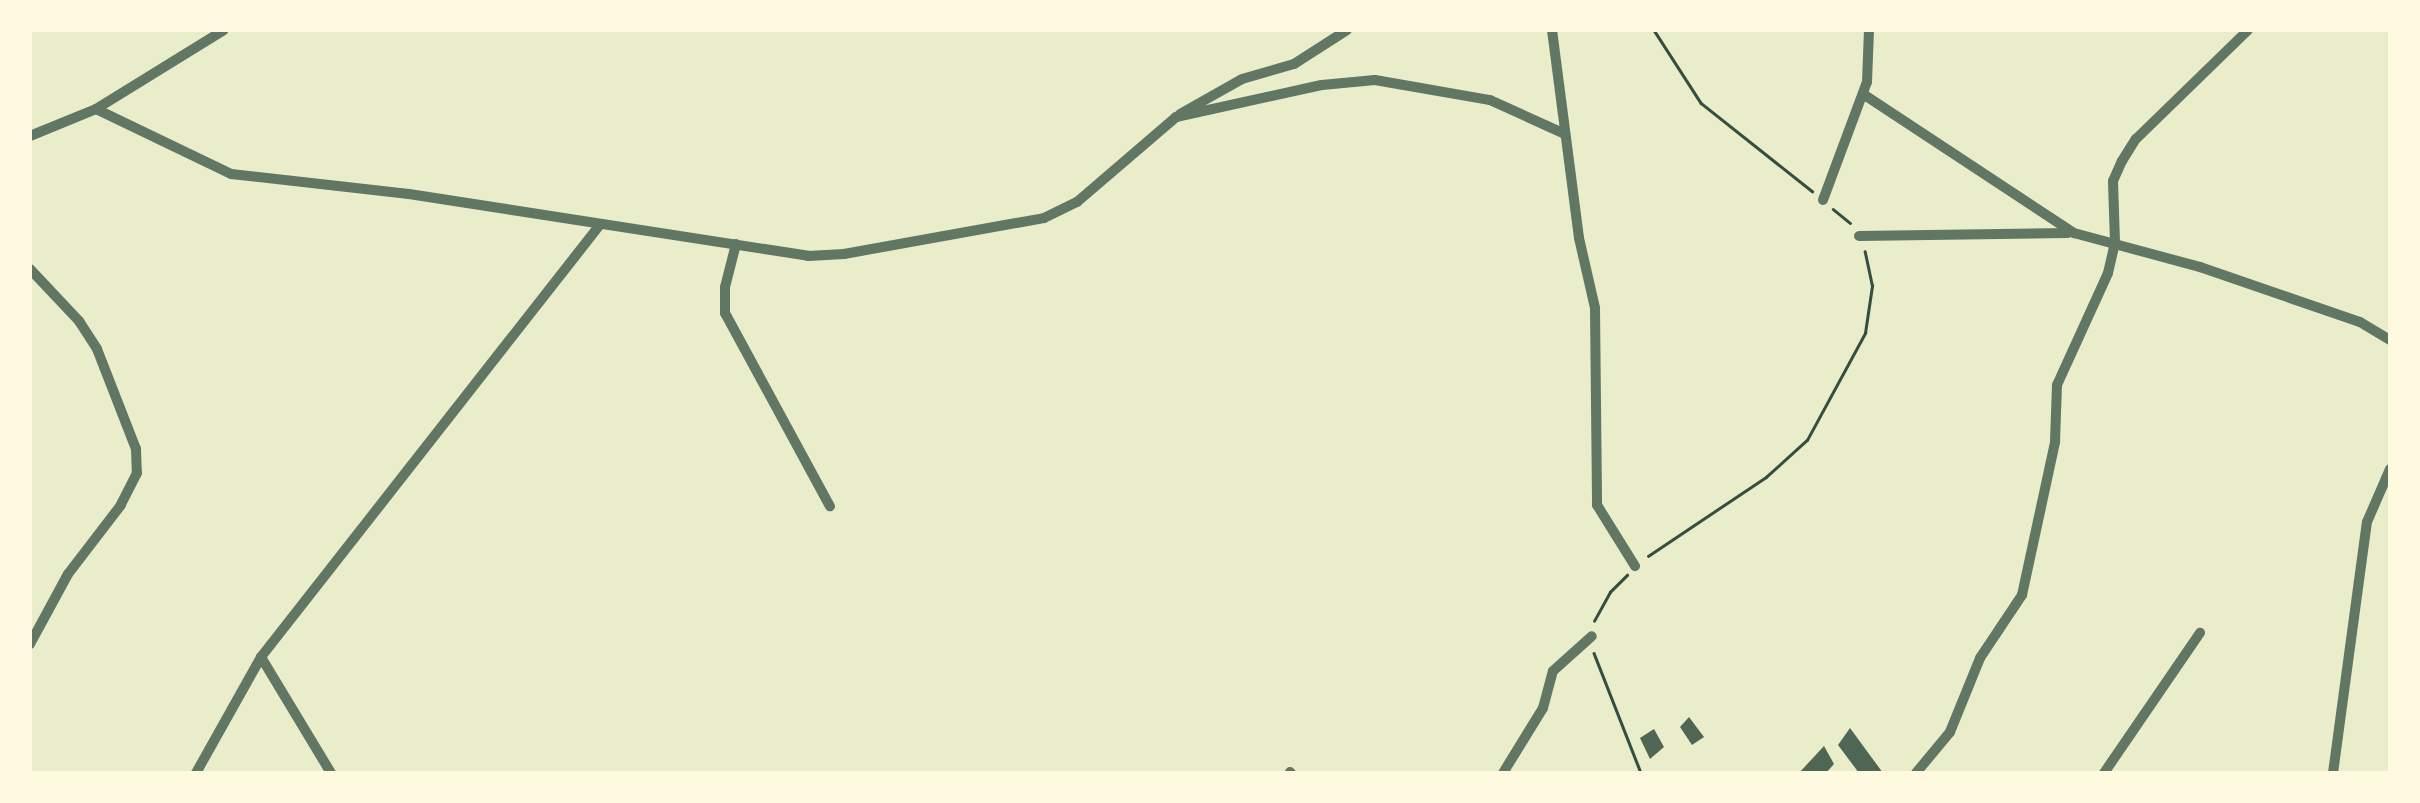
<!DOCTYPE html>
<html>
<head>
<meta charset="utf-8">
<style>
  body { margin:0 }
  #map { position:relative; width:2420px; height:803px; overflow:hidden; background:#e9edc9; font-family:"Archivo Narrow",sans-serif }
  div>[style] { position:absolute }
  [style*='--x'] { left:calc(var(--x)*1px); top:calc(var(--y)*1px); width:calc(var(--w)*1px); rotate:calc(var(--a)*1deg) }
  .building>* { inset:0; background:#4f6655 }
  .path>* { height:2.5px; margin:-1.25px; padding:0 1.25px; transform-origin:1.25px; border-radius:1.25px; background:#344e41 }
  .minor>* { height:10px; margin:-5px; padding:0 5px; transform-origin:5px; border-radius:5px; background:#617663 }
  span { translate:-50% -50%; white-space:nowrap; text-align:center; line-height:1.15; -webkit-text-stroke:9px #fefae0; paint-order:stroke }
  .frame { position:absolute; inset:0; border:32px solid #fefae0; pointer-events:none }
</style>
</head>
<body>
<div id="map">
  <div class="building">
    <div style="clip-path:polygon(1689px 717px,1704px 737px,1692px 745px,1680px 727px)"></div>
    <div style="clip-path:polygon(1850px 728px,1883px 773px,1859px 773px,1838px 745px)"></div>
    <div style="clip-path:polygon(1654px 729px,1664px 747px,1650px 759px,1640px 738px)"></div>
    <div style="clip-path:polygon(1824px 746px,1834px 764px,1826px 773px,1799px 773px)"></div>
  </div>
  <div class="path">
    <div style="--x:1654;--y:30;--w:87;--a:57.2"></div>
    <div style="--x:1701;--y:103;--w:142;--a:38.4"></div>
    <div style="--x:1833;--y:209;--w:22;--a:39"></div>
    <div style="--x:1648;--y:556;--w:142;--a:-33.8"></div>
    <div style="--x:1766;--y:477;--w:55;--a:-42.1"></div>
    <div style="--x:1807;--y:440;--w:122;--a:-61.5"></div>
    <div style="--x:1865;--y:333;--w:48;--a:-81.5"></div>
    <div style="--x:1872;--y:286;--w:35;--a:-102"></div>
    <div style="--x:1594;--y:621;--w:33;--a:-61"></div>
    <div style="--x:1610;--y:592;--w:24;--a:-45"></div>
    <div style="--x:1594;--y:653;--w:129;--a:68.6"></div>
  </div>
  <div class="minor">
    <div style="--x:1552;--y:30;--w:210;--a:82.6"></div>
    <div style="--x:1579;--y:238;--w:72;--a:77.1"></div>
    <div style="--x:1595;--y:308;--w:197;--a:89.4"></div>
    <div style="--x:1597;--y:505;--w:72;--a:58.1"></div>
    <div style="--x:1863;--y:94;--w:253;--a:33.4"></div>
    <div style="--x:2074;--y:233;--w:131;--a:15.1"></div>
    <div style="--x:2200;--y:267;--w:169;--a:19"></div>
    <div style="--x:2360;--y:322;--w:35;--a:31"></div>
    <div style="--x:96;--y:109;--w:150;--a:25.7"></div>
    <div style="--x:231;--y:174;--w:179;--a:6.4"></div>
    <div style="--x:409;--y:194;--w:404;--a:8.8"></div>
    <div style="--x:808;--y:256;--w:36;--a:-3"></div>
    <div style="--x:844;--y:254;--w:203;--a:-10.2"></div>
    <div style="--x:1044;--y:218;--w:37;--a:-26"></div>
    <div style="--x:1077;--y:202;--w:130;--a:-40.6"></div>
    <div style="--x:1176;--y:117;--w:149;--a:-12.4"></div>
    <div style="--x:1322;--y:85;--w:53;--a:-5.4"></div>
    <div style="--x:1375;--y:80;--w:117;--a:9.9"></div>
    <div style="--x:1490;--y:100;--w:82;--a:24.4"></div>
    <div style="--x:1180;--y:114;--w:71;--a:-29.4"></div>
    <div style="--x:1242;--y:79;--w:54;--a:-16.1"></div>
    <div style="--x:1294;--y:64;--w:63;--a:-32.7"></div>
    <div style="--x:30;--y:136;--w:71;--a:-22.2"></div>
    <div style="--x:96;--y:109;--w:150;--a:-31.7"></div>
    <div style="--x:1823;--y:200;--w:126;--a:-69.6"></div>
    <div style="--x:1867;--y:82;--w:52;--a:-87.8"></div>
    <div style="--x:1859;--y:236;--w:209;--a:-0.8"></div>
    <div style="--x:736;--y:244;--w:44;--a:104.3"></div>
    <div style="--x:725;--y:287;--w:26;--a:90"></div>
    <div style="--x:725;--y:313;--w:220;--a:61.5"></div>
    <div style="--x:30;--y:269;--w:71;--a:46.7"></div>
    <div style="--x:79;--y:321;--w:33;--a:57"></div>
    <div style="--x:97;--y:349;--w:107;--a:68.7"></div>
    <div style="--x:136;--y:449;--w:24;--a:88"></div>
    <div style="--x:137;--y:473;--w:36;--a:117"></div>
    <div style="--x:121;--y:505;--w:87;--a:127.5"></div>
    <div style="--x:68;--y:574;--w:80;--a:118.5"></div>
    <div style="--x:261;--y:657;--w:135;--a:58.9"></div>
    <div style="--x:1290;--y:772;--w:1;--a:45"></div>
    <div style="--x:196;--y:773;--w:133;--a:-60.7"></div>
    <div style="--x:261;--y:657;--w:548;--a:-51.9"></div>
    <div style="--x:1503;--y:773;--w:76;--a:-58.4"></div>
    <div style="--x:1543;--y:708;--w:38;--a:-75"></div>
    <div style="--x:1553;--y:671;--w:52;--a:-41.9"></div>
    <div style="--x:1916;--y:773;--w:53;--a:-50.3"></div>
    <div style="--x:1950;--y:732;--w:80;--a:-67.9"></div>
    <div style="--x:1980;--y:658;--w:76;--a:-56.3"></div>
    <div style="--x:2022;--y:595;--w:157;--a:-77.8"></div>
    <div style="--x:2055;--y:442;--w:57;--a:-88"></div>
    <div style="--x:2057;--y:385;--w:123;--a:-65.5"></div>
    <div style="--x:2108;--y:273;--w:32;--a:-77"></div>
    <div style="--x:2115;--y:242;--w:61;--a:-91.9"></div>
    <div style="--x:2113;--y:181;--w:22;--a:-66"></div>
    <div style="--x:2122;--y:161;--w:26;--a:-58"></div>
    <div style="--x:2136;--y:139;--w:156;--a:-44.2"></div>
    <div style="--x:2104;--y:773;--w:170;--a:-55.6"></div>
    <div style="--x:2333;--y:773;--w:253;--a:-82.3"></div>
    <div style="--x:2367;--y:522;--w:58;--a:-66.5"></div>
  </div>
  <div class="frame"></div>
</div>
</body>
</html>
